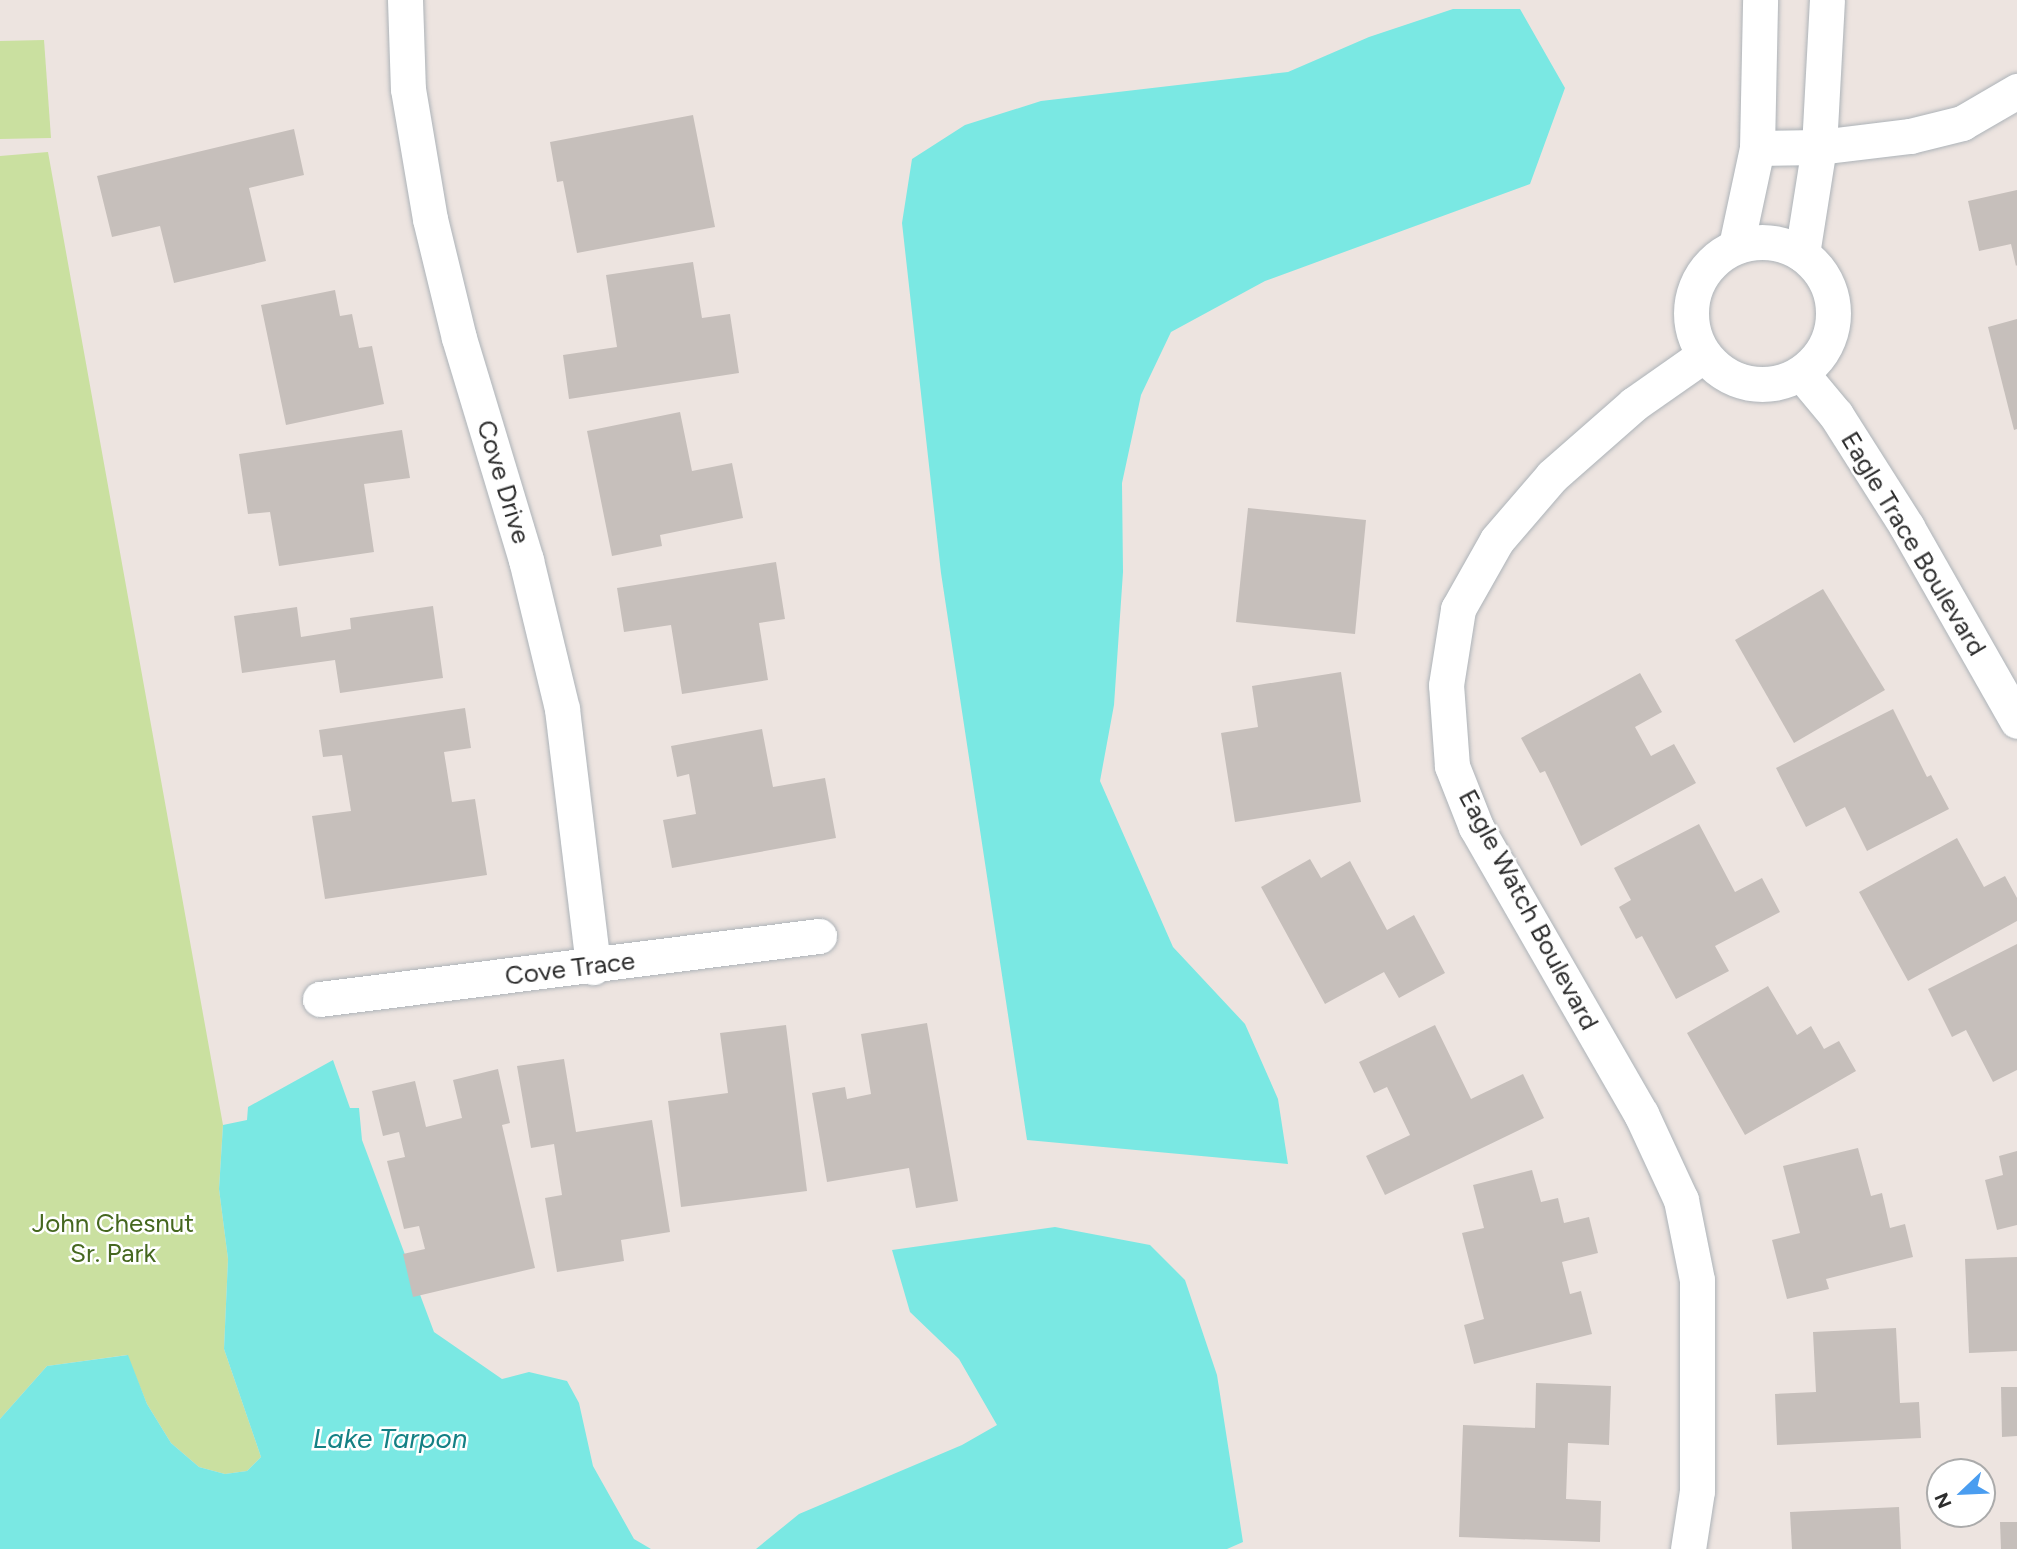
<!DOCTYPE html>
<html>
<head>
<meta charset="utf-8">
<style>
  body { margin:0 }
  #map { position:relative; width:2017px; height:1549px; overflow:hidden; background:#ede4e0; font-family:Figtree,sans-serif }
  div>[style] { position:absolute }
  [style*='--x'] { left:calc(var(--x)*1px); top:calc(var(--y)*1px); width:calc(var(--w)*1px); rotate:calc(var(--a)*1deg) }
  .green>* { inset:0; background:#cae0a0 }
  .water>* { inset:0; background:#7ae8e3 }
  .building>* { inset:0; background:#c6bfbb }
  .roads { filter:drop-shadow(0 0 2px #adb3b8) drop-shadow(0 0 2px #adb3b8) }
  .street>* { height:35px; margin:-17.5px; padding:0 17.5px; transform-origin:17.5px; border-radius:17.5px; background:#fff }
  .street>.ring { margin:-17.5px; padding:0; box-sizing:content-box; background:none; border:35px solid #fff; border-radius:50% }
  span { translate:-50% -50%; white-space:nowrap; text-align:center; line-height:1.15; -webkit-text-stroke:5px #fff; paint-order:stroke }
  .street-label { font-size:26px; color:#2d2d2d }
  .park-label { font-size:26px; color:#45671f }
  .water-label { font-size:28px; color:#148084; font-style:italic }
  .north { position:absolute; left:1926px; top:1458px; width:70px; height:70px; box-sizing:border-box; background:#fff; border:2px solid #ababab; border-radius:50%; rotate:247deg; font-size:19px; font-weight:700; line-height:28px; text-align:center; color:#2d2d2d }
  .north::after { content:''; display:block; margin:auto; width:24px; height:32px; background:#4a9df0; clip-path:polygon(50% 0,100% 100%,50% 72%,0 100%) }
</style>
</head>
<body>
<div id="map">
  <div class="green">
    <div style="clip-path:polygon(44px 40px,51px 138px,0 139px,0 41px)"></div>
    <div style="clip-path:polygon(48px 152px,223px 1125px,219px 1189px,228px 1259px,224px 1349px,261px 1457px,247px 1471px,225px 1474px,199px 1467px,171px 1443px,147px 1404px,127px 1355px,47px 1366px,0 1419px,0 156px)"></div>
  </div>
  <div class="water">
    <div style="clip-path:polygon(1453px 9px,1520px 9px,1565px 88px,1530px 184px,1265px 281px,1171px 332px,1141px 395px,1122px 483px,1123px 572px,1114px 705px,1100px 781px,1173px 947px,1245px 1024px,1278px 1099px,1288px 1164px,1027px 1140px,941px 573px,902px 223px,912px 159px,965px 125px,1041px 101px,1288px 72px,1369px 37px)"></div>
    <div style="clip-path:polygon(333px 1060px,350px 1108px,359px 1108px,362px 1140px,434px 1332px,502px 1379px,529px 1372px,567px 1381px,579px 1403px,593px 1466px,634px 1539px,651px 1549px,0 1549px,0 1419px,47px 1366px,128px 1355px,147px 1404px,171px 1443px,199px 1467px,225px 1474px,247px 1471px,261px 1457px,224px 1349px,228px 1259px,219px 1189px,223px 1125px,247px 1120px,248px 1107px)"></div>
    <div style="clip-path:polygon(1055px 1227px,1150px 1245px,1185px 1280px,1217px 1375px,1243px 1542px,1227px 1549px,756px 1549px,799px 1514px,962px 1445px,997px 1425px,959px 1359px,910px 1312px,892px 1250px)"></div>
  </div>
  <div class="building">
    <div style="clip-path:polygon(693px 115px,715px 227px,577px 253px,563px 181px,557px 182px,550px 142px)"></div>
    <div style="clip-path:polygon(294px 129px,304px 175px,249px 188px,266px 261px,174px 283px,160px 226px,112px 237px,97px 176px)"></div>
    <div style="clip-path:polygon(2017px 190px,2017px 265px,2016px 266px,2011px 244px,1979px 251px,1968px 201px)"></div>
    <div style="clip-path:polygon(693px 262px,702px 318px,730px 314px,739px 373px,569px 399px,563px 355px,617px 347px,606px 275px)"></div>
    <div style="clip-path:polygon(335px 290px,340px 316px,352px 314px,359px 348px,372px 346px,384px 404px,286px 425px,261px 305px)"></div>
    <div style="clip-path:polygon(2017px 319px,2017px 429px,2014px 430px,1988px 327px)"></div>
    <div style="clip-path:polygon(680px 412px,692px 471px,732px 463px,743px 518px,660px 535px,662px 546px,612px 556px,587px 431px)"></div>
    <div style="clip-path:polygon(402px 430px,410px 478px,364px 484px,374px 552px,279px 566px,270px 512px,248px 514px,239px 454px)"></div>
    <div style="clip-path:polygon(1248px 508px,1366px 520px,1355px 634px,1236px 622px)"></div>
    <div style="clip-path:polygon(776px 562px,785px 619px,759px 623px,768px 680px,682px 694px,671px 625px,624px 632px,617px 588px)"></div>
    <div style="clip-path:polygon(1823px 589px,1885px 690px,1794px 743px,1735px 640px)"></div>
    <div style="clip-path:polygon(433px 606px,443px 678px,340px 693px,335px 660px,242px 673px,234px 616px,297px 607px,301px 637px,351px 629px,350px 618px)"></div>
    <div style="clip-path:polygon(1341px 672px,1361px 802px,1235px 822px,1221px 733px,1258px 727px,1252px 686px)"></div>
    <div style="clip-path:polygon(1640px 673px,1662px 712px,1635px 727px,1651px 756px,1674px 744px,1696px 783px,1581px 846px,1545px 771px,1540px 773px,1521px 738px)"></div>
    <div style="clip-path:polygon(465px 708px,471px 748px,444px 752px,452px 802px,475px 799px,487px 875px,325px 899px,312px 816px,351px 811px,342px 755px,323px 757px,319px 730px)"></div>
    <div style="clip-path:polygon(1893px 709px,1927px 777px,1931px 775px,1949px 809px,1867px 851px,1845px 807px,1806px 827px,1776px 768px)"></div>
    <div style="clip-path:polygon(762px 729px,773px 787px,825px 778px,836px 838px,672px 868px,663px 820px,696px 814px,689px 774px,677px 777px,671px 746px)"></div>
    <div style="clip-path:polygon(1699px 824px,1735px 892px,1762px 878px,1780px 912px,1715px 946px,1729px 971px,1676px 999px,1642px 936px,1636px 939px,1619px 907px,1631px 900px,1614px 868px)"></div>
    <div style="clip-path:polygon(1957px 838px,1984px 887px,2005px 876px,2017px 898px,2017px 921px,1908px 981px,1859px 892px)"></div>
    <div style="clip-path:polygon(1310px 859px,1321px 878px,1350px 861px,1387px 930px,1414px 915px,1445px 973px,1399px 998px,1384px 972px,1325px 1004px,1261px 887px)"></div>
    <div style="clip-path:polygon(2017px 944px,2017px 1070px,1993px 1082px,1966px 1030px,1952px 1037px,1928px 989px)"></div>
    <div style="clip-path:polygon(1768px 986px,1797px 1035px,1811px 1026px,1824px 1049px,1839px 1041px,1856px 1071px,1745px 1135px,1687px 1033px)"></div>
    <div style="clip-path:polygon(927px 1023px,958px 1201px,916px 1208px,909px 1168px,827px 1182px,812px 1093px,845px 1087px,847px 1099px,871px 1094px,861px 1034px)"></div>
    <div style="clip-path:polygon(786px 1025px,807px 1191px,681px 1207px,668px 1101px,728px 1093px,720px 1033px)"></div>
    <div style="clip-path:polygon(1435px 1025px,1471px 1099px,1523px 1074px,1544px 1118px,1385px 1195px,1366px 1156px,1410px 1135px,1387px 1087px,1374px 1093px,1359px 1062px)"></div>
    <div style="clip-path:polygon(564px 1059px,576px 1132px,652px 1120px,670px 1232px,621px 1240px,624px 1261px,557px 1272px,545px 1198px,562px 1195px,554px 1144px,531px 1148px,517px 1066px)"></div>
    <div style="clip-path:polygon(498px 1069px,510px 1123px,502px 1125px,535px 1268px,413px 1297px,403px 1254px,425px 1249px,419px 1226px,404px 1229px,387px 1161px,405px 1157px,399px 1132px,383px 1136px,372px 1091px,415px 1081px,426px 1127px,462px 1118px,453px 1080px)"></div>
    <div style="clip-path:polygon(1858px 1148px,1871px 1196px,1882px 1193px,1890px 1228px,1905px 1224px,1913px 1257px,1826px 1279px,1829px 1289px,1787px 1299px,1772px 1240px,1800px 1233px,1783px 1166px)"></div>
    <div style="clip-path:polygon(2017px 1151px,2017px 1225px,1997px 1230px,1985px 1180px,2003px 1175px,1999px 1156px)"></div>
    <div style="clip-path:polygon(1532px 1170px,1541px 1202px,1558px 1198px,1564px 1223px,1589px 1217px,1598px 1253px,1562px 1262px,1570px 1294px,1581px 1291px,1592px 1334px,1474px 1364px,1464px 1325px,1484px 1319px,1462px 1233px,1484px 1228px,1473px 1185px)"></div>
    <div style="clip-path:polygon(2017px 1257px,2017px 1351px,1969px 1353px,1965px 1259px)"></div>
    <div style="clip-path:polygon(1896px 1328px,1900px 1403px,1919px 1402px,1921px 1438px,1777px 1445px,1775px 1394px,1816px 1392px,1813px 1332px)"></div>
    <div style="clip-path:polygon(1536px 1383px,1611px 1386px,1609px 1445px,1568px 1443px,1566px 1499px,1601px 1501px,1600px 1542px,1459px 1537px,1463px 1425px,1535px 1428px)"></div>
    <div style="clip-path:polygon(2001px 1387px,2017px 1387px,2017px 1436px,2002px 1437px)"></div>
    <div style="clip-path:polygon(1899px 1507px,1901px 1549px,1792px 1549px,1790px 1512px)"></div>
    <div style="clip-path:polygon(2000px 1522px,2017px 1522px,2017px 1549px,2001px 1549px)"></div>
  </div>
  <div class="roads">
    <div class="street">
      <div style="--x:405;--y:0;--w:89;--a:88.1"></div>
      <div style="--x:408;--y:89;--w:132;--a:80.4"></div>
      <div style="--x:430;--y:219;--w:122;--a:76.3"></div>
      <div style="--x:459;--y:338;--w:232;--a:73.2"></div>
      <div style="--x:526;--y:560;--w:153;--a:76.4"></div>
      <div style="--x:562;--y:709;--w:260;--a:83.1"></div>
      <div style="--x:1757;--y:148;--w:62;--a:-0.9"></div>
      <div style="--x:1819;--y:147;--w:92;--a:-6.9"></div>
      <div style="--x:1910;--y:136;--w:54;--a:-14"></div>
      <div style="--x:1962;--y:123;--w:64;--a:-30.2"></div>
      <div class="ring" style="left:1691px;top:242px;width:107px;height:107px"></div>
      <div style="--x:1736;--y:246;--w:100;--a:-77.9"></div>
      <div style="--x:1757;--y:148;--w:148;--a:-88.8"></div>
      <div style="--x:1802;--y:254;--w:108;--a:-81"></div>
      <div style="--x:1819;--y:147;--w:147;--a:-86.9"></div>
      <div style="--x:1801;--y:373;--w:55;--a:50.2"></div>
      <div style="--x:1836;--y:415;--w:133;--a:57.6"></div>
      <div style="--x:1907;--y:527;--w:223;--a:60.4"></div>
      <div style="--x:320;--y:999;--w:503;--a:-7.2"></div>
      <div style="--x:1688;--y:1549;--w:59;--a:-81.2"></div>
      <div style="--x:1697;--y:1491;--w:211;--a:-90"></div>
      <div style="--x:1697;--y:1280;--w:82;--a:-101.3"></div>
      <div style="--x:1681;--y:1200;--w:95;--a:-114.9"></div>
      <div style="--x:1641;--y:1114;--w:331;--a:-119.9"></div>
      <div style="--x:1476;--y:827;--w:66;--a:-111.5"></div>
      <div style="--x:1452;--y:766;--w:81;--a:-94.2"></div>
      <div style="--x:1446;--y:685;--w:77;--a:-81"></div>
      <div style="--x:1458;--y:609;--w:79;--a:-60.5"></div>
      <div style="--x:1497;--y:540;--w:84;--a:-49.3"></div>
      <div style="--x:1552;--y:476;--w:109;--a:-41.3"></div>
      <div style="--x:1634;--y:404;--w:85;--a:-35"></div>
    </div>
  </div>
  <div class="street-label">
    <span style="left:503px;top:482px;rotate:73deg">Cove Drive</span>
    <span style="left:1913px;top:544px;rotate:59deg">Eagle Trace Boulevard</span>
    <span style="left:1528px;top:910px;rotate:62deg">Eagle Watch Boulevard</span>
    <span style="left:570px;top:969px;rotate:-7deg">Cove Trace</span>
  </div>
  <div class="park-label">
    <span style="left:113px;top:1239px">John Chesnut<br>Sr. Park</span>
  </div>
  <div class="water-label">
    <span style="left:390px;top:1438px">Lake Tarpon</span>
  </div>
  <div class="north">N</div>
</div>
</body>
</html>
